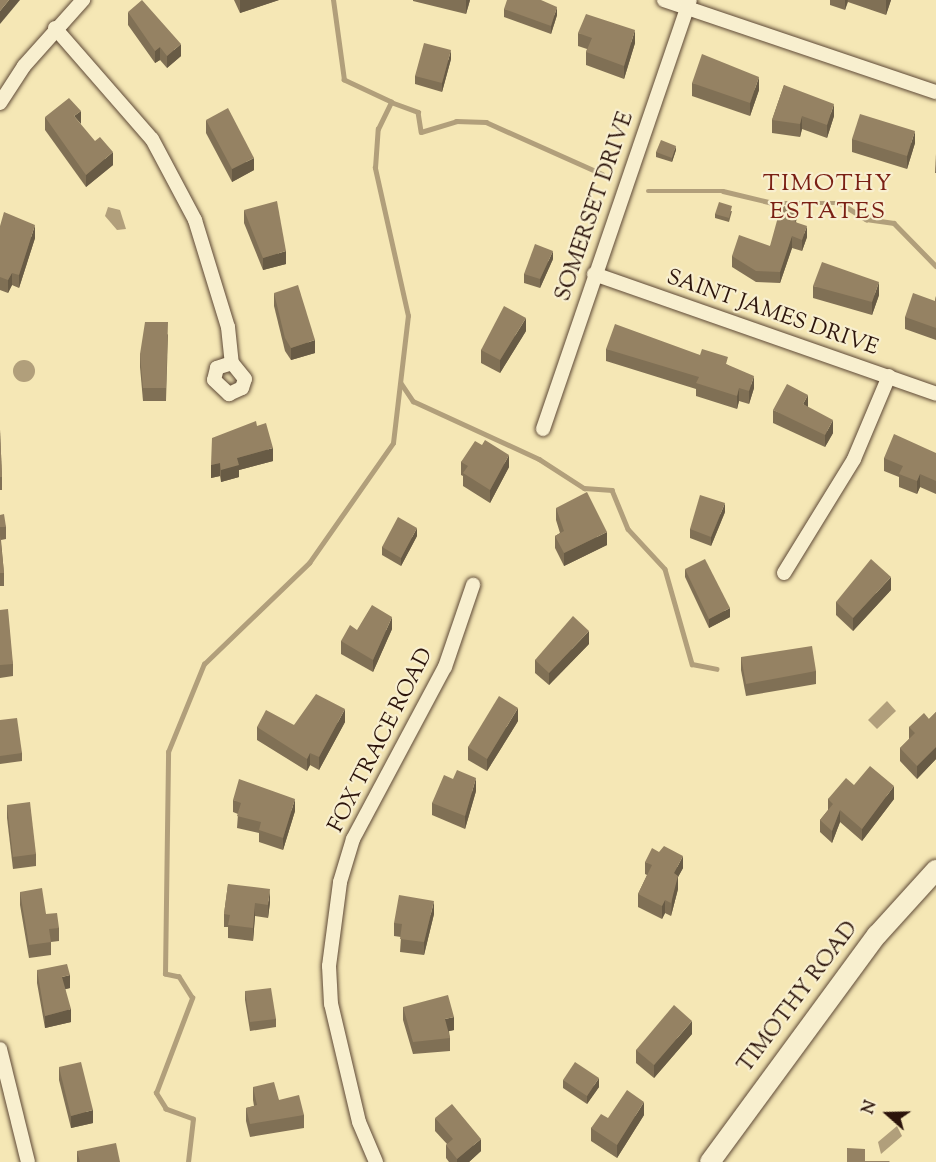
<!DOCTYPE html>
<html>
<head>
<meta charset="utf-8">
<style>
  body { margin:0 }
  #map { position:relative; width:936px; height:1162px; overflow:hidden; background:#f5e7b5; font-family:"Sorts Mill Goudy",serif }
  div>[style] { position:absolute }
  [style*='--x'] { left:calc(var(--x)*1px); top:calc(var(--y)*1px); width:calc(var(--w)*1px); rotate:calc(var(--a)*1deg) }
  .water>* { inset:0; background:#b19f7b }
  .round { border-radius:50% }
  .stream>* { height:4.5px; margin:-2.25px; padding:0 2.25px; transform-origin:2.25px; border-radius:2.25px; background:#b19f7b }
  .roads { filter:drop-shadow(0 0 2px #5e4936) drop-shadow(0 0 2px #5e4936) }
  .minor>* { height:14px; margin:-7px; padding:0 7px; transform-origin:7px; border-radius:7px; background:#f8efcf }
  .secondary>* { height:20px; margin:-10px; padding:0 10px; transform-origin:10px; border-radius:10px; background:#f8efcf }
  .wall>* { inset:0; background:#807055 }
  .shaded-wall>* { inset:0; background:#685b45 }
  .building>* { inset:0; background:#958263 }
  span { translate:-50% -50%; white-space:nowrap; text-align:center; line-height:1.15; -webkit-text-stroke:4.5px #f8efcf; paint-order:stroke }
  .street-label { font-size:22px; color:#2c140b }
  .neighbourhood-label { font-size:24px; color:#7a1f14; letter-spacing:1.5px }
  .north { position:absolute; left:858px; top:1084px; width:60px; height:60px; -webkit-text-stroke:4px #f8efcf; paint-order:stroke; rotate:290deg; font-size:16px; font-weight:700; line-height:24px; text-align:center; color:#2c140b }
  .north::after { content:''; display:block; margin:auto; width:21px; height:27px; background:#2c140b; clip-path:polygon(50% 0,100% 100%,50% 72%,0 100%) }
</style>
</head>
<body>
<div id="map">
  <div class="water">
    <div style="clip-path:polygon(108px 207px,120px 210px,126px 229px,117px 230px,105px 216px)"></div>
    <div class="round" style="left:13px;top:360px;width:22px;height:22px"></div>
    <div style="clip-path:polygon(887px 701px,896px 711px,877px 729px,868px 720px)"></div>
    <div style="clip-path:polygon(897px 1126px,902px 1136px,881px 1154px,878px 1142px)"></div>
  </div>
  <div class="stream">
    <div style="--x:391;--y:102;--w:29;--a:20"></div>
    <div style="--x:418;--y:112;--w:20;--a:81"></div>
    <div style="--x:421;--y:132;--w:37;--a:-17"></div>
    <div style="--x:456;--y:121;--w:30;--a:2"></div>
    <div style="--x:486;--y:122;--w:127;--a:24.1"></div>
    <div style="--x:648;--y:191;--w:75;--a:0"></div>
    <div style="--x:723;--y:191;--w:51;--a:13.5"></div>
    <div style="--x:773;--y:203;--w:67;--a:0"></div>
    <div style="--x:840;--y:203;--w:31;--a:32"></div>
    <div style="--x:866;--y:219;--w:28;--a:8"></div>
    <div style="--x:894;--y:223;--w:60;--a:45.7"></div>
    <div style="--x:401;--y:383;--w:22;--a:56"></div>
    <div style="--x:413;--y:401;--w:139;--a:24.7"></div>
    <div style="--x:539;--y:459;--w:54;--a:32.8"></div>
    <div style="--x:584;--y:488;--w:28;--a:4"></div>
    <div style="--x:612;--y:490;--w:42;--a:67.7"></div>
    <div style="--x:628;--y:529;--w:54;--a:47.2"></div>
    <div style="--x:665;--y:569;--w:99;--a:74.1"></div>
    <div style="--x:692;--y:664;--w:25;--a:11"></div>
    <div style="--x:188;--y:1162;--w:43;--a:-83.4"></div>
    <div style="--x:193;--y:1119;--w:29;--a:-160"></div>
    <div style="--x:166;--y:1109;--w:19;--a:-122"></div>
    <div style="--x:156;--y:1093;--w:102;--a:-69.2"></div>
    <div style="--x:192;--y:998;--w:25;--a:-122"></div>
    <div style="--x:179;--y:977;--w:14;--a:-168"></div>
    <div style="--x:165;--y:974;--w:222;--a:-89.2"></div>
    <div style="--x:168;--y:752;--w:95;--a:-67.8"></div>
    <div style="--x:204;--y:664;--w:146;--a:-43.9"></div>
    <div style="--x:309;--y:563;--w:146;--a:-55"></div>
    <div style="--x:393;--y:443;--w:128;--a:-83.3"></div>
    <div style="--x:408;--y:316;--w:152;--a:-102.6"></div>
    <div style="--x:375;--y:168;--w:39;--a:-86"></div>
    <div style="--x:378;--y:129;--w:30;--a:-64"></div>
    <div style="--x:391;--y:102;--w:52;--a:-154.9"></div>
    <div style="--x:344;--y:80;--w:81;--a:-97.8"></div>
  </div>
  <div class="roads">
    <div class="minor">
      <div style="--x:664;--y:0;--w:287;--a:18.7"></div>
      <div style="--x:55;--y:28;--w:147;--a:48.9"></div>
      <div style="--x:152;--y:139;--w:92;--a:62"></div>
      <div style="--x:195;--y:220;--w:112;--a:72.9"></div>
      <div style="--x:228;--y:327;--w:36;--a:84"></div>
      <div style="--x:232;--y:363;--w:16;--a:162"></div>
      <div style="--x:217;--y:368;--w:12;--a:104"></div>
      <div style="--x:214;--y:380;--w:21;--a:43"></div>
      <div style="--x:229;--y:394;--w:14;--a:-25"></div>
      <div style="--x:242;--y:388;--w:9;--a:-72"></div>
      <div style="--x:245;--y:379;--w:21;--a:-129"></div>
      <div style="--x:0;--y:103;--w:44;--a:-57"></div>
      <div style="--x:24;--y:66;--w:89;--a:-48.2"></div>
      <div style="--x:594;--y:274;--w:362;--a:19.3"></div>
      <div style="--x:543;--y:429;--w:453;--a:-71.1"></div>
      <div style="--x:784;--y:573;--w:134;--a:-58.4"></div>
      <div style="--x:854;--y:459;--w:90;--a:-67.1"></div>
      <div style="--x:0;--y:1049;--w:116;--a:76.1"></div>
      <div style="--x:376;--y:1162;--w:43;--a:-113"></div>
      <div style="--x:359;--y:1122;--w:121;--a:-103.3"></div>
      <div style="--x:331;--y:1004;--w:38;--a:-93"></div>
      <div style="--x:329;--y:966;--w:85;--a:-82.5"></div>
      <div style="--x:340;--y:882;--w:45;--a:-73.2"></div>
      <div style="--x:353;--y:839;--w:195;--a:-61.9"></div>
      <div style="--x:445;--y:667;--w:87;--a:-71.1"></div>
    </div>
    <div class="secondary">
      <div style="--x:710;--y:1162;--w:282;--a:-53.7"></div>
      <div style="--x:877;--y:935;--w:88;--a:-47.8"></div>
    </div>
  </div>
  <div class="wall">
    <div style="clip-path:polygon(234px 0,279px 0,240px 13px)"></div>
    <div style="clip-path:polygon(413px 0,470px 0,466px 14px,413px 1px)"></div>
    <div style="clip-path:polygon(830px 0,891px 0,886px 15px,848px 2px,845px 10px,830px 5px)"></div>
    <div style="clip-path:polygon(504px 9px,557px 15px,551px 34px,504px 17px)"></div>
    <div style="clip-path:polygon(128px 12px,181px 56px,167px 68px,160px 60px,155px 63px,128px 25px)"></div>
    <div style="clip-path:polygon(578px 33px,635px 43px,624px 79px,586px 65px,586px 52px,587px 49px,578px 46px)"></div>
    <div style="clip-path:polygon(451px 59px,442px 92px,415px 84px,415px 76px)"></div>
    <div style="clip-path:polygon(692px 83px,759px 90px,750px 116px,692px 96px)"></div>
    <div style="clip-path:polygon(784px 85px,834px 116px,827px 138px,802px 129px,800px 137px,772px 133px,772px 120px)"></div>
    <div style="clip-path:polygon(45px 117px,113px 165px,86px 187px,45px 130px)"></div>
    <div style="clip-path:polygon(206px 120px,254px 170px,232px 182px,206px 133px)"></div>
    <div style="clip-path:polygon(852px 139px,915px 143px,907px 169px,852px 152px)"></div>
    <div style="clip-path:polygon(676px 150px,672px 162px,656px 157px,656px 152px)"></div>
    <div style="clip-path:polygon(936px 154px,936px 173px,935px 173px)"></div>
    <div style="clip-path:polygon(244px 210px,286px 264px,263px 270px,244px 223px)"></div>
    <div style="clip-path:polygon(732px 211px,729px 222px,715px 218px,715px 214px)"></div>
    <div style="clip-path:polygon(797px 218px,796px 222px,807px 237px,802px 251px,792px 248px,780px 283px,756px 282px,732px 267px,732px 256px,770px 246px)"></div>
    <div style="clip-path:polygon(0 226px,35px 238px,19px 288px,12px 285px,8px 293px,0 290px)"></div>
    <div style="clip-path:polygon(553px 259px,540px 288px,524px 283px,524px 274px)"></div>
    <div style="clip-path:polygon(813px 286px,879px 295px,872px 315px,813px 298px)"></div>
    <div style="clip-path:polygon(274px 293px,315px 353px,291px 360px,285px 351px,274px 306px)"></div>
    <div style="clip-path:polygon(936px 296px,936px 340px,905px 329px,905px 317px,935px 301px)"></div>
    <div style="clip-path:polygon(526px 331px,500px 373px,481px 363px,481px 350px)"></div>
    <div style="clip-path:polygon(168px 334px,166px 401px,143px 401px,140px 367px,140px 354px)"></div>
    <div style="clip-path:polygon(606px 349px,700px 355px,728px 365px,754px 388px,749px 404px,739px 401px,737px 409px,696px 396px,696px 389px,606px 361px)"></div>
    <div style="clip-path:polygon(773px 410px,833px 433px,825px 447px,773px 423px)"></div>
    <div style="clip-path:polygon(257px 426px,273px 461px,239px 470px,239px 477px,221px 482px,220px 476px,211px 478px,211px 465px)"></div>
    <div style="clip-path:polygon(0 430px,2px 477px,2px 490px,0 490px)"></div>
    <div style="clip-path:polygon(482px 445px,509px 467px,490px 503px,463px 486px,463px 476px,461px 475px,461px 462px)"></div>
    <div style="clip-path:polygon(936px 453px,936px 494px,920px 487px,917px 494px,899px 487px,899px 477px,884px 471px,884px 458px)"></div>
    <div style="clip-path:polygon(556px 508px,607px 545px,564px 566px,555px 548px,555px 536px,560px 533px,556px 520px)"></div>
    <div style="clip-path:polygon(725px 512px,711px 546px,690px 538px,690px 529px)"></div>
    <div style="clip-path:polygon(0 515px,6px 527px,6px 539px,1px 540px,4px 573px,4px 586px,0 586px)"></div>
    <div style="clip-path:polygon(417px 536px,401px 566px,382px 555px,382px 547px)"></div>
    <div style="clip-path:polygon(685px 569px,730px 617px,709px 628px,685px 577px)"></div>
    <div style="clip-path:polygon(891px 590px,853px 631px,836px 615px,836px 602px)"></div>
    <div style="clip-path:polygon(0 610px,13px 664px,13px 676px,0 678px)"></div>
    <div style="clip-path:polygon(392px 629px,373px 672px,341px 654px,341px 641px)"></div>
    <div style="clip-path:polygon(589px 644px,549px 685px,535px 673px,535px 660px)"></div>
    <div style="clip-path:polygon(741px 657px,816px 671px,816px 684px,746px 696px,741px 670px)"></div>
    <div style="clip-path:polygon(936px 712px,936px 759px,917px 779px,900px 761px,900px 748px,909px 739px,909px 727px,929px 719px)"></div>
    <div style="clip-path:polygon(0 720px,22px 753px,22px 761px,0 764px)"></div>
    <div style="clip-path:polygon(518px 721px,487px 771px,468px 760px,468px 747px)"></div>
    <div style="clip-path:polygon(345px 722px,319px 770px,310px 765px,307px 771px,257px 740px,257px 727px)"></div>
    <div style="clip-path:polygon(854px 785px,894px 799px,862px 841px,840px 822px,832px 843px,820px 832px,820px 820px,828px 810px,828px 799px)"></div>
    <div style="clip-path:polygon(476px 791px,465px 829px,432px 815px,432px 803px)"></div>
    <div style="clip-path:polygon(233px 800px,295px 811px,283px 850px,259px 842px,259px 833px,237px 828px,238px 814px,233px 812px)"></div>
    <div style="clip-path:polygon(7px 805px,36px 854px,36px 866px,13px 869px,7px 818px)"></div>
    <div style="clip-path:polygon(645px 862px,683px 868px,678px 877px,678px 889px,671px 916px,665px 913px,662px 919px,638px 907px,638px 894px,647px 875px,645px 874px)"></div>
    <div style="clip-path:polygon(228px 884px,270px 902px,268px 918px,255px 916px,253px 941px,228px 938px,228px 927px,224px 927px,224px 914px)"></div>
    <div style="clip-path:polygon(20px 892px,46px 914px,59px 928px,59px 941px,51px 942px,51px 955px,29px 958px,20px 905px)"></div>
    <div style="clip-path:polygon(434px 914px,424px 955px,400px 952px,401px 937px,394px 936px,394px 923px)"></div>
    <div style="clip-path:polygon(37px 970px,70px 988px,65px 989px,71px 1022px,45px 1028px,37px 983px)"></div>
    <div style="clip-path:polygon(245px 991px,276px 1019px,276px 1027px,250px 1031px,245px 1000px)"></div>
    <div style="clip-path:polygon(403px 1007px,454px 1030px,449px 1031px,450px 1038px,450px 1051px,413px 1054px,403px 1020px)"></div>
    <div style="clip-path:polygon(692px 1034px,654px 1078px,636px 1063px,636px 1050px)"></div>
    <div style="clip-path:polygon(59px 1067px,93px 1123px,71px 1128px,59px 1080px)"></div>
    <div style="clip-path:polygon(563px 1080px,599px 1087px,587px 1104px,563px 1088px)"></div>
    <div style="clip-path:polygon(253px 1087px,279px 1100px,304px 1115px,304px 1128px,250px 1137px,246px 1121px,246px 1108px,254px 1106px,253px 1100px)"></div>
    <div style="clip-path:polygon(644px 1115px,617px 1158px,591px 1141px,591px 1128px,608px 1118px)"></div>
    <div style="clip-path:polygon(435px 1118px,481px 1151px,469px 1162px,449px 1162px,446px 1158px,446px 1145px,447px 1144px,435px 1131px)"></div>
    <div style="clip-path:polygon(77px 1151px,120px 1162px,77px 1162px)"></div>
  </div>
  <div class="shaded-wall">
    <div style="clip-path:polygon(9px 0,20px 0,0 24px,0 11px)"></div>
    <div style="clip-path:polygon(240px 0,279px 0,240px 13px)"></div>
    <div style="clip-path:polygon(466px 0,470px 0,466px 14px)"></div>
    <div style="clip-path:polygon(845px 0,848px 0,845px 10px)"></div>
    <div style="clip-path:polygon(886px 0,891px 0,886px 15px)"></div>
    <div style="clip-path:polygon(557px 7px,557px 15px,551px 34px,551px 26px)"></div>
    <div style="clip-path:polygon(635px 30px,635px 43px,624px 79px,624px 66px)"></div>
    <div style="clip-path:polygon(181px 44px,181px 56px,167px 68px,167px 56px)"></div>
    <div style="clip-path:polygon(160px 47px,160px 60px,155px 63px,155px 51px)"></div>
    <div style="clip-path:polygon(451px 50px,451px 59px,442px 92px,442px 83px)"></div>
    <div style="clip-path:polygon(759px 77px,759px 90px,750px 116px,750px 103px)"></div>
    <div style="clip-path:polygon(834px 104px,834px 116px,827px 138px,827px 125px)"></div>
    <div style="clip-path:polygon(81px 111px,81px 124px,74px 116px)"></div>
    <div style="clip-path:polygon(802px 116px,802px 129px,800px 137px,800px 124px)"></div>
    <div style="clip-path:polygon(915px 131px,915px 143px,907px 169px,907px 156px)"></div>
    <div style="clip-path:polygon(676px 146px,676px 150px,672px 162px,672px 158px)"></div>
    <div style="clip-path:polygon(113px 152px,113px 165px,86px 187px,86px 175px)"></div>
    <div style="clip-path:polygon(254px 158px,254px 170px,232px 182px,232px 169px)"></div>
    <div style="clip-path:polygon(35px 225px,35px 238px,19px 288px,19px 275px)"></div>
    <div style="clip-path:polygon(807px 226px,807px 237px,802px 251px,802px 240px)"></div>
    <div style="clip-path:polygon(792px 236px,792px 248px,780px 283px,780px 272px)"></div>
    <div style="clip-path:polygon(286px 251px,286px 264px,263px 270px,263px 258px)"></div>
    <div style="clip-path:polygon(553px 251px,553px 259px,540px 288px,540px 279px)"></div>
    <div style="clip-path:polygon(12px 273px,12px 285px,8px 293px,8px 280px)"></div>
    <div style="clip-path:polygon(879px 282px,879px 295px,872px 315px,872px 302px)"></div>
    <div style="clip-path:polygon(526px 318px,526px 331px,500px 373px,500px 360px)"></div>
    <div style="clip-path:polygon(315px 340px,315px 353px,291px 360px,291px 348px)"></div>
    <div style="clip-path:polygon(754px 376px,754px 388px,749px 404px,749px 391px)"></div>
    <div style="clip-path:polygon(739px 388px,739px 401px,737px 409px,737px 396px)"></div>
    <div style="clip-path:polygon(808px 395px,808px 408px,803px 404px)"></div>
    <div style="clip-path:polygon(833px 420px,833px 433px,825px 447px,825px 435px)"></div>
    <div style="clip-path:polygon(273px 448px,273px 461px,239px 470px,239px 477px,221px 482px,221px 470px,237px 458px)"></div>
    <div style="clip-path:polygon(509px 455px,509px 467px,490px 503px,490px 490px)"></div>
    <div style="clip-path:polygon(220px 463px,220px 476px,211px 478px,211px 465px)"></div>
    <div style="clip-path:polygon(920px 474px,920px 487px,917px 494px,917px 481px)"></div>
    <div style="clip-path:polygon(725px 503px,725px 512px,711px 546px,711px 537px)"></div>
    <div style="clip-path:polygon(417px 528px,417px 536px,401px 566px,401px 558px)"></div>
    <div style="clip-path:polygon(607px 532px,607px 545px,564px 566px,564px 553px)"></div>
    <div style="clip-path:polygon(891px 577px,891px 590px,853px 631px,853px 618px)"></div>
    <div style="clip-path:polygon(730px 608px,730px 617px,709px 628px,709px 619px)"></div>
    <div style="clip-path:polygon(392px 617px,392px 629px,373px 672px,373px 660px)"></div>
    <div style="clip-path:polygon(589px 631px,589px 644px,549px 685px,549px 673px)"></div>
    <div style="clip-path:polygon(518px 708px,518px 721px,487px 771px,487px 759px)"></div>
    <div style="clip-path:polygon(345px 709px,345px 722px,319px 770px,319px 757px)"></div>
    <div style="clip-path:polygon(936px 747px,936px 759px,917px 779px,917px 766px)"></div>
    <div style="clip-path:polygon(310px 753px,310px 765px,307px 771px,307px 759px)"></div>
    <div style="clip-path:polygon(476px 778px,476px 791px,465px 829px,465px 816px)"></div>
    <div style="clip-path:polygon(894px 786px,894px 799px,862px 841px,862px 829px)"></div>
    <div style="clip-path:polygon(295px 799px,295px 811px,283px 850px,283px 838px)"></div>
    <div style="clip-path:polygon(840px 810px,840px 822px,832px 843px,832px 831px)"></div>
    <div style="clip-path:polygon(683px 856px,683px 868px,678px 877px,678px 889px,671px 916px,674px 873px)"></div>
    <div style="clip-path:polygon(270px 889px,270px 902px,268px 918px,268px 905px)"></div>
    <div style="clip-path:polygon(665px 900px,665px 913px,662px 919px,662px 906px)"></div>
    <div style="clip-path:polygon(434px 901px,434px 914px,424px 955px,424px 942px)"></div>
    <div style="clip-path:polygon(255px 903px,255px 916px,253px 941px,253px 928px)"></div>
    <div style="clip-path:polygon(70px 975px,70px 988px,62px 990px,62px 977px)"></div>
    <div style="clip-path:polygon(71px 1009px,71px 1022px,45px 1028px,45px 1016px)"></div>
    <div style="clip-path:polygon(454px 1017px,454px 1030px,445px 1032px,445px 1019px)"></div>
    <div style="clip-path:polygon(692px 1021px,692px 1034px,654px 1078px,654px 1065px)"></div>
    <div style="clip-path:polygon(599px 1078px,599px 1087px,587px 1104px,587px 1096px)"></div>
    <div style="clip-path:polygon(644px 1102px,644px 1115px,617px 1158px,617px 1145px)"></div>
    <div style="clip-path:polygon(93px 1110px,93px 1123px,71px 1128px,71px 1116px)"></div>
    <div style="clip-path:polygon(481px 1139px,481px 1151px,469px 1162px,457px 1162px,457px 1159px)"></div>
  </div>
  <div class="building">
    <div style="clip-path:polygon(0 0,9px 0,0 11px)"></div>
    <div style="clip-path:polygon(142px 0,181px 44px,167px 56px,160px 47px,155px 51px,128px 12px)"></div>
    <div style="clip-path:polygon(507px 0,541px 0,557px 7px,551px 26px,504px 9px)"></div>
    <div style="clip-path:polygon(586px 14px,635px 30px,624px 66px,586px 52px,592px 38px,578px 33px)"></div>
    <div style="clip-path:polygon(424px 43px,451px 50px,442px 83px,415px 76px)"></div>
    <div style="clip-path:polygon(702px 54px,759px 77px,750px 103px,692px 83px)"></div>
    <div style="clip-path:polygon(784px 85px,834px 104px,827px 125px,802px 116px,800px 124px,772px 120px)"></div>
    <div style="clip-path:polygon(69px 98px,81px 111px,74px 116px,95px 141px,100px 137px,113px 152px,86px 175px,45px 117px)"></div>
    <div style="clip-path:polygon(228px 108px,254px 158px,232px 169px,206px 120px)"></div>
    <div style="clip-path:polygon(860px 114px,915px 131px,907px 156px,852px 139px)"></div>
    <div style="clip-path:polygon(661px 140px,676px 146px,672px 158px,656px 152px)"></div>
    <div style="clip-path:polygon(277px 201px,286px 251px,263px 258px,244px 210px)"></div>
    <div style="clip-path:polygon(719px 202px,732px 206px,729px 218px,715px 214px)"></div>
    <div style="clip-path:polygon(781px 206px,797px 207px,795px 222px,807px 226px,802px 240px,792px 236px,780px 272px,756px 271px,732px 256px,739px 235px,770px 246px)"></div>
    <div style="clip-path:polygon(4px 212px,35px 225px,19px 275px,12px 273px,8px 280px,0 277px,0 226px)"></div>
    <div style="clip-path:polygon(535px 244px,553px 251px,540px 279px,524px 274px)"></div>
    <div style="clip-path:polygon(822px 262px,879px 282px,872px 302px,813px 286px)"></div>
    <div style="clip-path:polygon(298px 285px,315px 340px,291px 348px,285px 338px,274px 293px)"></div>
    <div style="clip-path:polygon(913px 293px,935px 301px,936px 296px,936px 328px,905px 317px)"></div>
    <div style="clip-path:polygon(504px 306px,526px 318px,500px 360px,481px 350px)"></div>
    <div style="clip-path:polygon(145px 322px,168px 322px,166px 388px,143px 388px,140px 354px)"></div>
    <div style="clip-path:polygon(615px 324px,700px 355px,702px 349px,728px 357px,726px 364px,754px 376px,749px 391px,739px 388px,737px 396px,696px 383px,699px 377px,606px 349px)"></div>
    <div style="clip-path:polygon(787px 384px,808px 395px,803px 404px,833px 420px,825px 435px,773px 410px)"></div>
    <div style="clip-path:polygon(256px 421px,257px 426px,266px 423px,273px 448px,237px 458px,239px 465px,221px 470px,220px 463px,211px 465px,212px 438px)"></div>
    <div style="clip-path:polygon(0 430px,2px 477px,0 477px)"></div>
    <div style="clip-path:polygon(894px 434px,936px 453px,936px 481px,920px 474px,917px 481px,899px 474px,903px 466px,884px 458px)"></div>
    <div style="clip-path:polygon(485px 440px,509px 455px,490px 490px,463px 473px,468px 466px,461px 462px,475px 441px,482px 445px)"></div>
    <div style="clip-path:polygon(587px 492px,607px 532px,564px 553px,555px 536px,564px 531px,556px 508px)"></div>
    <div style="clip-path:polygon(700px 495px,725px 503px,711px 537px,690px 529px)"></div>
    <div style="clip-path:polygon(4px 514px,6px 527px,0 527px,0 515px)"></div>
    <div style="clip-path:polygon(398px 517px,417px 528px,401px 558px,382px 547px)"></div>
    <div style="clip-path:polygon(0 535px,4px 573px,0 573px)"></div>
    <div style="clip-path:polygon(705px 559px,730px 608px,709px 619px,685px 569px)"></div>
    <div style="clip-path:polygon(871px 559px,891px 577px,853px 618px,836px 602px)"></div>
    <div style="clip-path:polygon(372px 605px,392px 617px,373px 660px,341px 641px,350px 625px,357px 630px)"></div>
    <div style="clip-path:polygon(8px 609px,13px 664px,0 665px,0 610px)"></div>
    <div style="clip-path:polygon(573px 616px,589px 631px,549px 673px,535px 660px)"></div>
    <div style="clip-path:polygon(812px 646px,816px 671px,746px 684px,741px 657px)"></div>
    <div style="clip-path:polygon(316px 694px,345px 709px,319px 757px,310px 753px,307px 759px,257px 727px,266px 710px,294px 725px)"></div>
    <div style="clip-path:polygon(499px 696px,518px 708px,487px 759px,468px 747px)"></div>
    <div style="clip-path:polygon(936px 712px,936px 747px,917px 766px,900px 748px,915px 733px,909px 727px,924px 713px,929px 719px)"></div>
    <div style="clip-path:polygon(17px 718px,22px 753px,0 756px,0 720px)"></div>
    <div style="clip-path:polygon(870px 766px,894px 786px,862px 829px,840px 810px,832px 831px,820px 820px,833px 804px,828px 799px,846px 778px,854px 785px)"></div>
    <div style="clip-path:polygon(457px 770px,476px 778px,465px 816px,432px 803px,444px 775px,453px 779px)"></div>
    <div style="clip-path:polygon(239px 779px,295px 799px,283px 838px,259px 830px,261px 822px,237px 816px,241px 803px,233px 800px)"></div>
    <div style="clip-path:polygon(30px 802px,36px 854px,13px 857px,7px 805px)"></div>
    <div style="clip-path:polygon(664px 846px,683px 856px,674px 873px,678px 876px,671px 903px,665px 900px,662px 906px,638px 894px,652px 865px,645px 862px,652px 848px,659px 852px)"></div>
    <div style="clip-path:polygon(228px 884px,270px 889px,268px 905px,255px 903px,253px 928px,228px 925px,230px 915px,224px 914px)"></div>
    <div style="clip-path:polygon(42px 888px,46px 914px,57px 913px,59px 928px,49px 929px,51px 942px,29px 945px,20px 892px)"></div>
    <div style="clip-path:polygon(399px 895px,434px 901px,424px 942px,400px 939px,402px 924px,394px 923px)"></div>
    <div style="clip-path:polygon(67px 964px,70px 975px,62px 977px,71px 1009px,45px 1016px,37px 970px)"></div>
    <div style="clip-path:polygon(271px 988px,276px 1019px,250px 1022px,245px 991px)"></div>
    <div style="clip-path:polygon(448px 995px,454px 1017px,445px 1019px,450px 1038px,413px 1042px,403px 1007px)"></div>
    <div style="clip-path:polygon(674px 1005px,692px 1021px,654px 1065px,636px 1050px)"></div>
    <div style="clip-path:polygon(81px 1062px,93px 1110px,71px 1116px,59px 1067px)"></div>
    <div style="clip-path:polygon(575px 1062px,599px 1078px,587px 1096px,563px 1080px)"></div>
    <div style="clip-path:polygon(274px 1082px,279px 1100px,299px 1095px,304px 1115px,250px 1124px,246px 1108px,257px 1105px,253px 1087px)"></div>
    <div style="clip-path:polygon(627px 1090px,644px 1102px,617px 1145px,591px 1128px,601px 1114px,608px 1118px)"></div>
    <div style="clip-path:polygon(452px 1104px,481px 1139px,457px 1159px,446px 1145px,453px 1139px,435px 1118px)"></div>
    <div style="clip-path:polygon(116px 1143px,120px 1162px,80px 1162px,77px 1151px)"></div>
    <div style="clip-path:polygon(847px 1148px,865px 1149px,865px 1161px,890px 1161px,889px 1162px,847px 1162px)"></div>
  </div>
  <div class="street-label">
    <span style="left:596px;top:207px;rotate:-71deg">SOMERSET DRIVE</span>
    <span style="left:772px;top:314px;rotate:19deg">SAINT JAMES DRIVE</span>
    <span style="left:382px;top:741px;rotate:-63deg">FOX TRACE ROAD</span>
    <span style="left:799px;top:998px;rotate:-53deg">TIMOTHY ROAD</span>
  </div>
  <div class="neighbourhood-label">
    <span style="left:828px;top:199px">TIMOTHY<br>ESTATES</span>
  </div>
  <div class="north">N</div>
</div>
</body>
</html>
